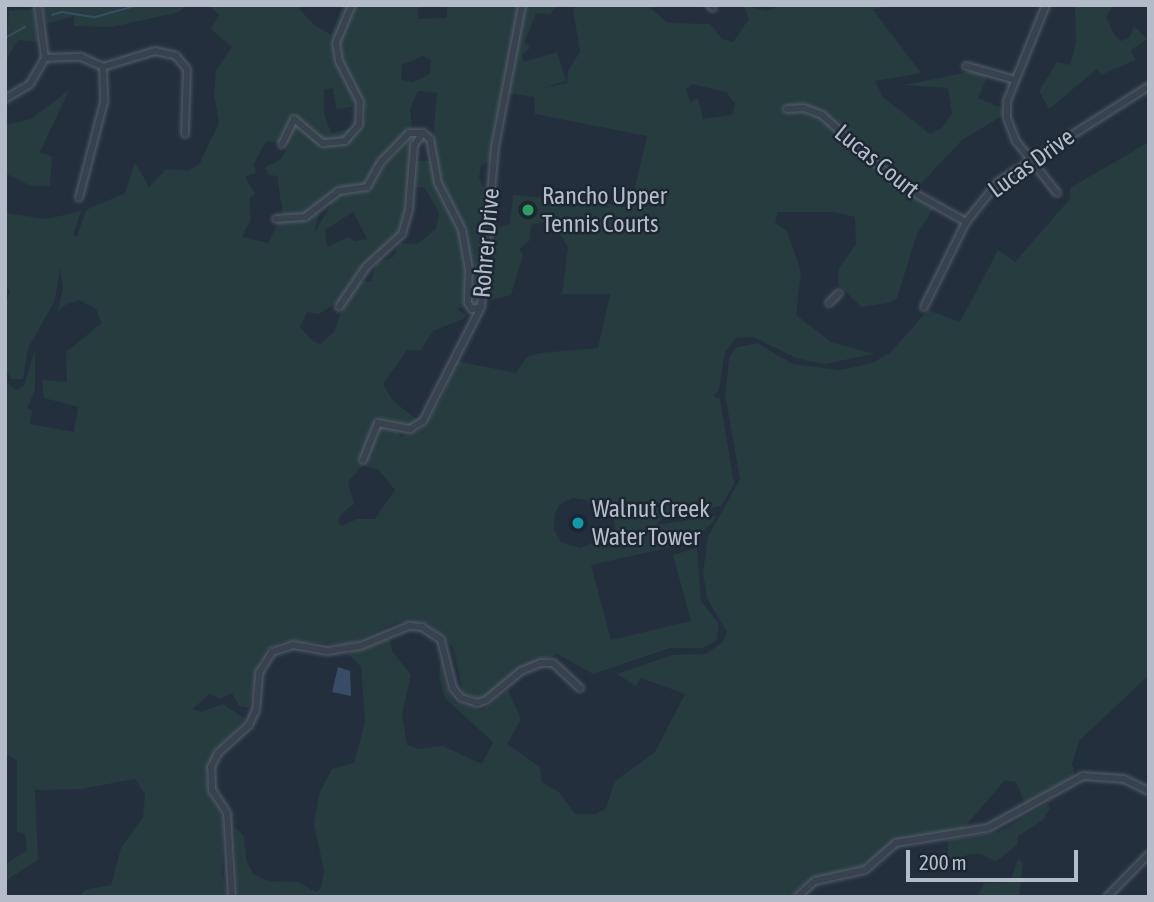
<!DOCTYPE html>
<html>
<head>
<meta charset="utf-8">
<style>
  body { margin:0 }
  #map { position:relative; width:1154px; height:902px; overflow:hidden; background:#242f3e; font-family:"Asap Condensed",sans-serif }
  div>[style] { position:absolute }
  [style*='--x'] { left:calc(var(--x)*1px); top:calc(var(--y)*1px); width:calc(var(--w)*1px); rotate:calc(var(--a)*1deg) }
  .green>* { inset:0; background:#263c3f }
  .water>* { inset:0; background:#394c67 }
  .stream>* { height:2px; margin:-1px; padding:0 1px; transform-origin:1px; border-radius:1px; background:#394c67 }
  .roads { filter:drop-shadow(0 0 2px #565f6c) drop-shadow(0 0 2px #565f6c) }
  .minor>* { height:6px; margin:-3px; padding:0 3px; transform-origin:3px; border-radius:3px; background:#38414e }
  .dots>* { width:19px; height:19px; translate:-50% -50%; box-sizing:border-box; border:4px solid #1d2633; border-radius:50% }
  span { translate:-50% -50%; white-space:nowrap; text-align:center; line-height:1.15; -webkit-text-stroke:5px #1d2633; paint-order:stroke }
  .street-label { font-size:24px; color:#b4bcc9 }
  .poi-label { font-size:24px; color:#b4bcc9 }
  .left { translate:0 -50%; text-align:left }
  .frame { position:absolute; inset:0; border:7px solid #b4bcc9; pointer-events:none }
  .scale { position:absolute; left:906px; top:850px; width:172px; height:32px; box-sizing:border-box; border:4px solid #b4bcc9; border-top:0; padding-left:9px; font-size:21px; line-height:24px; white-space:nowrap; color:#b4bcc9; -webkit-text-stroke:5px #1d2633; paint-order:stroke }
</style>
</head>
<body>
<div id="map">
  <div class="green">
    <div style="clip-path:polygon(43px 5px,186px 5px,179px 12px,113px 27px,74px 26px,74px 16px,46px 24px)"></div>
    <div style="clip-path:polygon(evenodd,208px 5px,296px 5px,313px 24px,331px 35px,343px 5px,418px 5px,418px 19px,447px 18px,447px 5px,519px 5px,491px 161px,481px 166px,479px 178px,487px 193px,477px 303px,457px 309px,466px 315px,463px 319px,433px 331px,421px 350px,407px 350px,383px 384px,393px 401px,419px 421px,410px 426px,379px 419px,395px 428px,401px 437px,422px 429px,444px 394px,456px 361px,516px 373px,527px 357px,540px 353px,598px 348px,610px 294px,562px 294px,568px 248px,561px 235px,543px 222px,531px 225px,530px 240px,519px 249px,523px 255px,511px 295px,492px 300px,485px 296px,492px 211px,499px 227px,510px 224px,513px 195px,544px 198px,545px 188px,630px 209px,647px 136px,535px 114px,534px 97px,507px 93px,525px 5px,557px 5px,550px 14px,536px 13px,525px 42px,530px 48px,522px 55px,524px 62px,557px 52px,566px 81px,542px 88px,567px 83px,568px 70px,580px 52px,573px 10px,577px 5px,647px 5px,668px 23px,710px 24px,722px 39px,733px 42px,749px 19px,743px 5px,766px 11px,782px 5px,890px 5px,873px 10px,921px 73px,875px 81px,883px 97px,930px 134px,942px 128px,952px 113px,948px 88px,904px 85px,979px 70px,988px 75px,978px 98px,1002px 108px,1002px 116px,962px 140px,915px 190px,879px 163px,901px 188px,934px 208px,917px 234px,897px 298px,888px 303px,861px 307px,838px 284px,839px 268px,856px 244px,855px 217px,833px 212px,778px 212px,775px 223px,787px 231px,801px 272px,796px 315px,831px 342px,874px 354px,824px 364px,796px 358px,753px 337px,736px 338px,725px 352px,719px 390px,713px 396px,720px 399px,734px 484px,721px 506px,662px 518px,657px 525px,716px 516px,712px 523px,690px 543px,591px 565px,611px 640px,691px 621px,673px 555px,697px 548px,701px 601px,719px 624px,717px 640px,702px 648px,670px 648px,593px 674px,557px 654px,521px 669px,484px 698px,477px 698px,463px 693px,453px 647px,428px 623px,398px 622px,347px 645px,283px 641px,266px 650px,259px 661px,249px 708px,239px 706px,232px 693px,220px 699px,210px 694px,192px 709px,201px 712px,223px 704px,246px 719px,215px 751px,206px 775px,209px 794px,223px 818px,222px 874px,228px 897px,79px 897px,85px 890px,111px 885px,121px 848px,143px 817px,145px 795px,135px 779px,81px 789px,35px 790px,38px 860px,5px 881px,5px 865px,27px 850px,25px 834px,17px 831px,17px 760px,5px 753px,5px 382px,16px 390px,24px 386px,35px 349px,35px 390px,27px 408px,32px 410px,30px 424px,74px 432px,78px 407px,44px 398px,42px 380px,67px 382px,66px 352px,102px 323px,96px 309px,79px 300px,62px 306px,57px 315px,63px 288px,60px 268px,55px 300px,28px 348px,23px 379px,11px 379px,5px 368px,5px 305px,10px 292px,5px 284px,5px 213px,47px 219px,81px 211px,73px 235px,77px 237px,86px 210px,125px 193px,135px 162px,149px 187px,166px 169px,188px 171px,199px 165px,219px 123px,214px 95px,216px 70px,232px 47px,211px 29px,219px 15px,208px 5px,336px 52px,366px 114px,358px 133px,345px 142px,353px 128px,331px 133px,324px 114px,324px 90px,333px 88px,336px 109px,351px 107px,358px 97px,336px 52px,208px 5px,423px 56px,431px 60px,430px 74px,412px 83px,401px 79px,402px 65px,423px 56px,208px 5px,692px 84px,726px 92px,735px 103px,732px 115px,703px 119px,698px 98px,690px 102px,686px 89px,692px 84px,208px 5px,418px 91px,437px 93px,431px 161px,409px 161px,413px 134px,370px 183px,394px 143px,412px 127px,410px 109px,418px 91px,208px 5px,266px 141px,290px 144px,280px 160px,265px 167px,269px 175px,277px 176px,283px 216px,298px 217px,325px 199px,331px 205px,314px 233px,321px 207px,307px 219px,279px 221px,268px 243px,242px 237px,251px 219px,249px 199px,255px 194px,245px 177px,256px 173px,254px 164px,266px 141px,208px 5px,411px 187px,423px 187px,428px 193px,439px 213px,436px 229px,417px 244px,400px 243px,393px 257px,376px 263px,371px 281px,359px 282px,343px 307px,334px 332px,320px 344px,314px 342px,300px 327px,307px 312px,319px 314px,338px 302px,400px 232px,411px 187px,208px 5px,353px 212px,367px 239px,355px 241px,349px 237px,327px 247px,325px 230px,353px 212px,208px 5px,362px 466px,378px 469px,395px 490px,375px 519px,357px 519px,342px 526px,338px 522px,341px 514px,354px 504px,348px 482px,362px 466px,208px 5px,573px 498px,586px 500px,614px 521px,616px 535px,580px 548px,561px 542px,554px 530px,555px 515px,559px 505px,573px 498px)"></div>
    <div style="clip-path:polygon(1075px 5px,1113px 5px,1106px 17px,1115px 36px,1121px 41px,1129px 38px,1134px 26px,1147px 39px,1131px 50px,1135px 60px,1101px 75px,1097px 69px,1049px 109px,1039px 91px,1057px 62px,1070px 65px,1076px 43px)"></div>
    <div style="clip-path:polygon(34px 9px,38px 42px,18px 40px,5px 62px,9px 11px)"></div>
    <div style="clip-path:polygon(69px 90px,40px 152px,52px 157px,50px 186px,31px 186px,5px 173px,5px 125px,31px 119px)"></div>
    <div style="clip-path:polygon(1149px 142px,1149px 675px,1079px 741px,1072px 764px,1075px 776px,1026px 806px,1016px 782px,1005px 780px,962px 830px,899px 840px,862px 866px,807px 881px,789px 897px,237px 897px,235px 827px,244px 836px,246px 859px,253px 874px,269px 881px,298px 882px,316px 892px,321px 888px,324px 871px,314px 824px,319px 794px,332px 769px,354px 763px,365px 722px,361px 667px,348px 654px,390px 639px,392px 651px,411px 675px,402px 713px,407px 745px,419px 749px,443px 746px,482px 764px,493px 742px,445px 698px,439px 676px,442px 651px,445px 684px,455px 703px,483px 710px,508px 690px,521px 719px,507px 744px,540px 767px,542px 782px,560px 793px,575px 814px,596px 814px,606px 808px,615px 781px,655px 752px,685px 694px,641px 678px,636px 686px,617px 674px,672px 655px,706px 654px,723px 642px,727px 632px,707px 598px,703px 572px,708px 537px,740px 479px,725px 395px,729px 359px,735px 348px,757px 343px,793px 364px,840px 370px,872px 363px,890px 353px,928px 310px,960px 322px,998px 250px,1015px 262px,1070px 199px,1070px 188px)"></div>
    <div style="clip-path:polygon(1047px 803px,1050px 808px,1043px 820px,1018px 836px,1017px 845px,1001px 858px,995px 861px,980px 854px,969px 854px,952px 864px,948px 860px,948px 840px,999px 832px)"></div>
    <div style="clip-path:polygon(1018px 859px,1023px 863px,1019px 897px,977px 897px,984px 883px,1010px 882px)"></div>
  </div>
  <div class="water">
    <div style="clip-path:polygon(338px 667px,350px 671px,351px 696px,332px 692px)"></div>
  </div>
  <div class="stream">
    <div style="--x:52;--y:15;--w:10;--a:-17"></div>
    <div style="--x:62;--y:12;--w:33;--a:9"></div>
    <div style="--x:95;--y:17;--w:46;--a:-15.3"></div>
    <div style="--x:5;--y:38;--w:23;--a:-29"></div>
  </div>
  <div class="roads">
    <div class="minor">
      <div style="--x:38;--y:5;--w:53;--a:82.5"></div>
      <div style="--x:710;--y:5;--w:4;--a:45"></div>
      <div style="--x:1046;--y:5;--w:104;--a:112.1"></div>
      <div style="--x:1007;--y:101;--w:17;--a:90"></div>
      <div style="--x:1007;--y:118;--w:25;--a:69"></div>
      <div style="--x:1016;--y:141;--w:66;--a:51.7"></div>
      <div style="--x:45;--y:58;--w:36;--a:-2"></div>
      <div style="--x:81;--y:57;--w:24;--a:24"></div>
      <div style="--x:103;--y:67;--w:35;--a:88"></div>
      <div style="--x:104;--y:102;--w:99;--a:104.6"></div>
      <div style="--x:966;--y:66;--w:51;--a:15.9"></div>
      <div style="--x:103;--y:67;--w:54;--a:-17.1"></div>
      <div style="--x:155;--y:51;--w:22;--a:13"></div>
      <div style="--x:176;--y:56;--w:17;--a:50"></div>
      <div style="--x:187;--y:69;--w:65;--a:91.8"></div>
      <div style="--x:5;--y:99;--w:29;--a:-31"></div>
      <div style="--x:30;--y:84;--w:30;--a:-60"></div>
      <div style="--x:787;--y:109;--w:17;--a:-3"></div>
      <div style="--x:804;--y:108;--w:19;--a:21"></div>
      <div style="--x:822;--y:115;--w:105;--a:41.9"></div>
      <div style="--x:900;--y:185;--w:76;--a:29.3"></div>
      <div style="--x:282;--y:144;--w:28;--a:-64"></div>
      <div style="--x:294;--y:119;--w:38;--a:40"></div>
      <div style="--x:323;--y:143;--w:22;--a:-5"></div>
      <div style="--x:345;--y:141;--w:21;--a:-49"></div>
      <div style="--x:359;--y:125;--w:23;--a:-88"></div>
      <div style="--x:360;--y:102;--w:46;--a:-117.1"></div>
      <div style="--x:339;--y:61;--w:18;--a:-99"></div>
      <div style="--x:336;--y:43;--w:41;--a:-67.2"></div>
      <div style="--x:276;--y:219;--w:29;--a:-4"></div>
      <div style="--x:305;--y:217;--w:43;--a:-37.4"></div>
      <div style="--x:339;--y:191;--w:28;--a:-8"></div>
      <div style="--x:367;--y:187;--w:29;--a:-61"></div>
      <div style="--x:381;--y:162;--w:40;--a:-46"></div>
      <div style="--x:409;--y:133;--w:14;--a:0"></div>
      <div style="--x:829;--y:303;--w:14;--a:-45"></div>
      <div style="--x:339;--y:307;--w:48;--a:-56"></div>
      <div style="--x:366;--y:267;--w:49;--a:-42.5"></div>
      <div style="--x:402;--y:234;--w:26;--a:-74"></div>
      <div style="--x:409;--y:209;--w:64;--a:-85.5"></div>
      <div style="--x:414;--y:145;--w:15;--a:-53"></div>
      <div style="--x:423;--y:133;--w:9;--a:41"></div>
      <div style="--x:430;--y:139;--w:45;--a:79.7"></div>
      <div style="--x:438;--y:183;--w:53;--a:62.9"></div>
      <div style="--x:462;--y:230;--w:40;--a:80"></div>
      <div style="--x:469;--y:269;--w:34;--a:92"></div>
      <div style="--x:468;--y:303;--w:7;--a:56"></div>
      <div style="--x:472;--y:309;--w:9;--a:-13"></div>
      <div style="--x:924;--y:307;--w:95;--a:-63.7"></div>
      <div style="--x:966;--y:222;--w:51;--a:-51.3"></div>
      <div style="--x:998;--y:182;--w:179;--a:-32.4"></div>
      <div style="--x:363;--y:460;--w:40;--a:-68"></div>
      <div style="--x:378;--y:423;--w:33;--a:11"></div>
      <div style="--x:410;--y:429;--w:15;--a:-32"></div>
      <div style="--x:423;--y:421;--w:128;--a:-63"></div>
      <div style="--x:481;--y:307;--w:161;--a:-85"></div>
      <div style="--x:495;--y:147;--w:145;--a:-79.2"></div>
      <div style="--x:232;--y:897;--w:84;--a:-93.4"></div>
      <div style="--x:227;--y:813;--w:27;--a:-123"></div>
      <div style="--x:212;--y:790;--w:23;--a:-92"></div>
      <div style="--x:211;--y:767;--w:16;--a:-63"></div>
      <div style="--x:218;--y:753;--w:42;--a:-42.1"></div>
      <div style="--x:249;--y:725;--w:17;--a:-65"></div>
      <div style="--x:256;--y:710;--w:37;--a:-85"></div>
      <div style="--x:259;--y:673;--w:25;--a:-58"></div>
      <div style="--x:272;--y:652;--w:22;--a:-18"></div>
      <div style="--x:293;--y:645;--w:36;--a:10"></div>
      <div style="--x:328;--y:651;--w:32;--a:-9"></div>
      <div style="--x:360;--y:646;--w:53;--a:-22.2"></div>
      <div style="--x:409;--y:626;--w:13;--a:4"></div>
      <div style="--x:422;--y:627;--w:23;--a:34"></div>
      <div style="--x:441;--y:640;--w:49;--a:76"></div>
      <div style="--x:453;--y:688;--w:13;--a:51"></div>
      <div style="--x:461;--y:698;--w:17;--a:17"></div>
      <div style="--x:477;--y:703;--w:9;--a:-18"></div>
      <div style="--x:486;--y:700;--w:45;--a:-39.6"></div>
      <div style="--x:521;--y:671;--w:22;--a:-22"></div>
      <div style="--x:541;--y:663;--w:12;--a:0"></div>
      <div style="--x:553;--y:663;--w:37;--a:43"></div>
      <div style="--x:797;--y:897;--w:24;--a:-42"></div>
      <div style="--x:815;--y:881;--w:51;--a:-12.4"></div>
      <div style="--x:865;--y:870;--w:41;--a:-41.1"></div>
      <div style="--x:896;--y:843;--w:93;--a:-9.3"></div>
      <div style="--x:988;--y:828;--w:108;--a:-28.7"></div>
      <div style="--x:1083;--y:776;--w:41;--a:4.2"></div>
      <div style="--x:1124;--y:779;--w:28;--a:26"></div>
      <div style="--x:1107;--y:897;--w:60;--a:-45.7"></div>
    </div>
  </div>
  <div class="dots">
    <div style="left:528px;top:210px;background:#2e9e5b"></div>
    <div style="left:578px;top:523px;background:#0f9aa8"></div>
  </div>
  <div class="street-label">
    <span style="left:877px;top:161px;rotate:39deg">Lucas Court</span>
    <span style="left:1031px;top:163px;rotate:-36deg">Lucas Drive</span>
    <span style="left:486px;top:243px;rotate:-85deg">Rohrer Drive</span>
  </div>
  <div class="poi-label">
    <span class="left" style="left:542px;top:210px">Rancho Upper<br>Tennis Courts</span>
    <span class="left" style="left:592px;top:523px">Walnut Creek<br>Water Tower</span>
  </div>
  <div class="frame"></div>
  <div class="scale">200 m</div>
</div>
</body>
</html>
